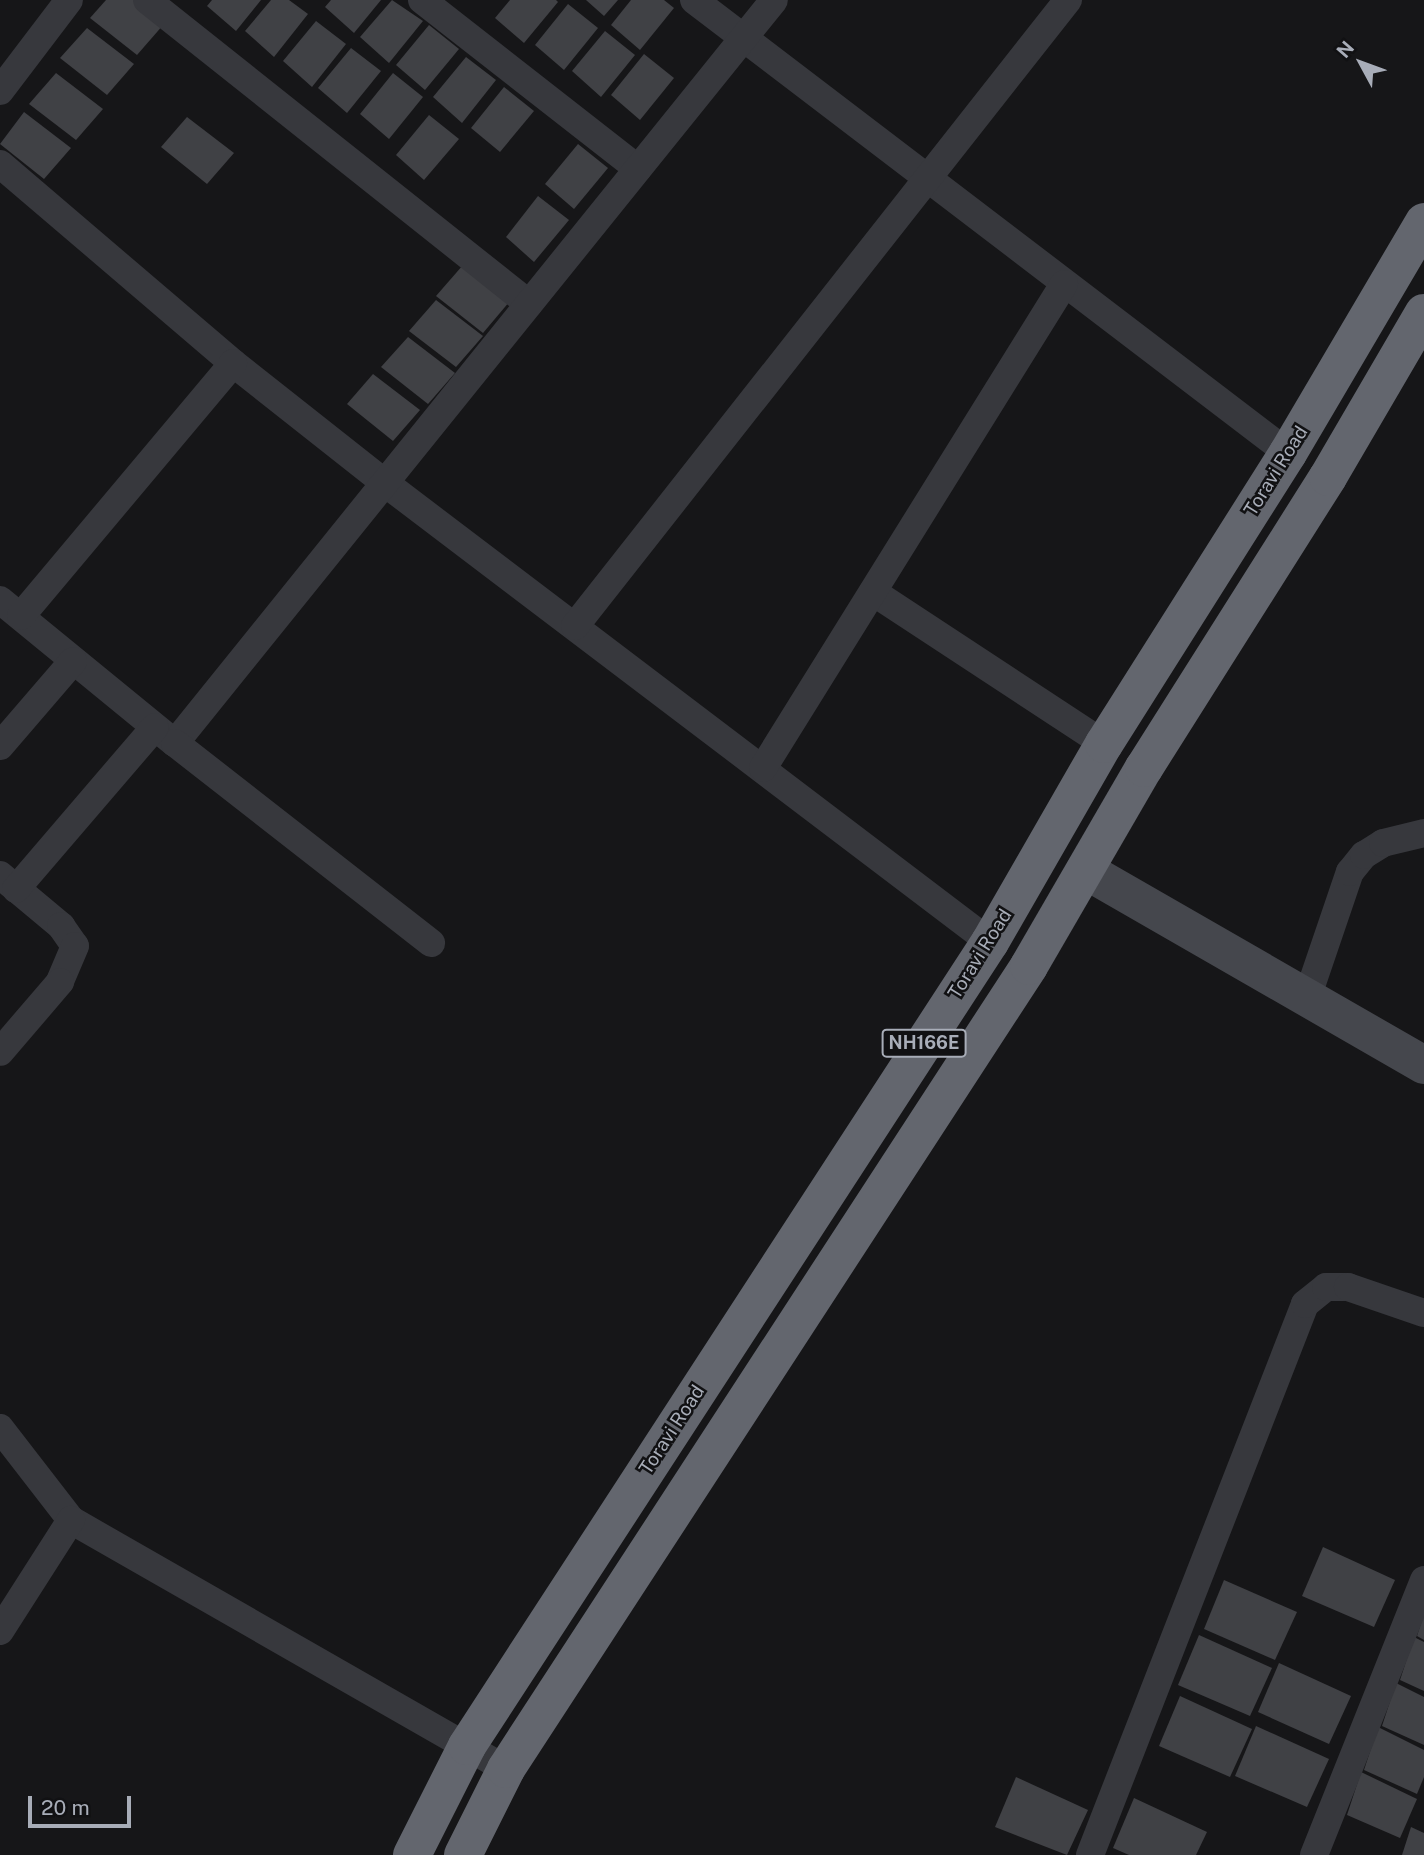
<!DOCTYPE html>
<html>
<head>
<meta charset="utf-8">
<style>
  body { margin:0 }
  #map { position:relative; width:1424px; height:1855px; overflow:hidden; background:#161618; font-family:"Public Sans",sans-serif }
  div>[style] { position:absolute }
  [style*='--x'] { left:calc(var(--x)*1px); top:calc(var(--y)*1px); width:calc(var(--w)*1px); rotate:calc(var(--a)*1deg) }
  .building>* { inset:0; background:#404145 }
  .street>* { height:28px; margin:-14px; padding:0 14px; transform-origin:14px; border-radius:14px; background:#37383d }
  .secondary>* { height:38px; margin:-19px; padding:0 19px; transform-origin:19px; border-radius:19px; background:#45474d }
  .highway>* { height:38px; margin:-19px; padding:0 19px; transform-origin:19px; border-radius:19px; background:#63666e }
  span { translate:-50% -50%; white-space:nowrap; text-align:center; line-height:1.15; -webkit-text-stroke:5px #111113; paint-order:stroke }
  .shield-label span { padding:2px 5px; background:#111113; border:2px solid; border-radius:5px; -webkit-text-stroke-width:0 }
  .shield-label { font-size:18px; color:#a8adb8; font-weight:700 }
  .street-label { font-size:19px; color:#a8adb8 }
  .north { position:absolute; left:1326px; top:28px; width:70px; height:70px; -webkit-text-stroke:5px #111113; paint-order:stroke; rotate:311deg; font-size:19px; font-weight:700; line-height:28px; text-align:center; color:#a8adb8 }
  .north::after { content:''; display:block; margin:auto; width:24px; height:32px; background:#a8adb8; clip-path:polygon(50% 0,100% 100%,50% 72%,0 100%) }
  .scale { position:absolute; left:28px; top:1796px; width:103px; height:32px; box-sizing:border-box; border:4px solid #a8adb8; border-top:0; padding-left:9px; font-size:21px; line-height:24px; white-space:nowrap; color:#a8adb8; -webkit-text-stroke:5px #111113; paint-order:stroke }
</style>
</head>
<body>
<div id="map">
  <div class="building">
    <div style="clip-path:polygon(106px 0,133px 0,164px 24px,137px 55px,90px 18px)"></div>
    <div style="clip-path:polygon(212px 0,261px 0,236px 31px,207px 6px)"></div>
    <div style="clip-path:polygon(271px 0,289px 0,308px 14px,274px 57px,245px 31px)"></div>
    <div style="clip-path:polygon(331px 0,381px 0,354px 33px,325px 7px)"></div>
    <div style="clip-path:polygon(392px 0,423px 21px,389px 63px,360px 37px)"></div>
    <div style="clip-path:polygon(510px 0,556px 0,558px 2px,524px 43px,495px 18px)"></div>
    <div style="clip-path:polygon(586px 0,618px 0,604px 16px)"></div>
    <div style="clip-path:polygon(631px 0,664px 0,674px 8px,640px 50px,611px 25px)"></div>
    <div style="clip-path:polygon(568px 4px,598px 28px,564px 70px,535px 45px)"></div>
    <div style="clip-path:polygon(316px 21px,346px 44px,312px 87px,283px 61px)"></div>
    <div style="clip-path:polygon(429px 25px,459px 49px,425px 90px,396px 65px)"></div>
    <div style="clip-path:polygon(87px 28px,134px 64px,107px 95px,60px 58px)"></div>
    <div style="clip-path:polygon(605px 31px,635px 55px,601px 97px,572px 71px)"></div>
    <div style="clip-path:polygon(351px 48px,381px 71px,347px 113px,318px 88px)"></div>
    <div style="clip-path:polygon(644px 54px,674px 78px,640px 120px,611px 95px)"></div>
    <div style="clip-path:polygon(466px 57px,496px 80px,462px 123px,433px 97px)"></div>
    <div style="clip-path:polygon(56px 73px,103px 109px,76px 140px,29px 104px)"></div>
    <div style="clip-path:polygon(393px 73px,423px 97px,389px 139px,360px 114px)"></div>
    <div style="clip-path:polygon(504px 87px,534px 111px,500px 152px,471px 128px)"></div>
    <div style="clip-path:polygon(24px 112px,71px 148px,44px 179px,0 144px)"></div>
    <div style="clip-path:polygon(429px 115px,459px 139px,424px 180px,396px 155px)"></div>
    <div style="clip-path:polygon(187px 117px,234px 153px,207px 184px,161px 147px)"></div>
    <div style="clip-path:polygon(578px 144px,608px 168px,574px 209px,545px 184px)"></div>
    <div style="clip-path:polygon(538px 196px,569px 220px,534px 262px,506px 237px)"></div>
    <div style="clip-path:polygon(463px 265px,510px 301px,483px 333px,436px 296px)"></div>
    <div style="clip-path:polygon(436px 300px,483px 336px,456px 367px,409px 331px)"></div>
    <div style="clip-path:polygon(408px 337px,455px 373px,428px 404px,381px 367px)"></div>
    <div style="clip-path:polygon(373px 374px,420px 410px,393px 441px,347px 404px)"></div>
    <div style="clip-path:polygon(1323px 1547px,1395px 1580px,1374px 1627px,1302px 1596px)"></div>
    <div style="clip-path:polygon(1224px 1580px,1297px 1612px,1275px 1660px,1204px 1629px)"></div>
    <div style="clip-path:polygon(1423px 1617px,1424px 1617px,1424px 1640px,1417px 1636px)"></div>
    <div style="clip-path:polygon(1199px 1635px,1272px 1668px,1250px 1716px,1178px 1685px)"></div>
    <div style="clip-path:polygon(1414px 1637px,1424px 1642px,1424px 1691px,1400px 1680px)"></div>
    <div style="clip-path:polygon(1279px 1663px,1351px 1696px,1329px 1744px,1258px 1712px)"></div>
    <div style="clip-path:polygon(1396px 1683px,1424px 1697px,1424px 1745px,1382px 1726px)"></div>
    <div style="clip-path:polygon(1180px 1696px,1252px 1729px,1230px 1777px,1159px 1746px)"></div>
    <div style="clip-path:polygon(1256px 1726px,1329px 1759px,1307px 1807px,1235px 1776px)"></div>
    <div style="clip-path:polygon(1378px 1727px,1424px 1750px,1424px 1777px,1417px 1794px,1364px 1770px)"></div>
    <div style="clip-path:polygon(1361px 1772px,1417px 1799px,1400px 1838px,1347px 1815px)"></div>
    <div style="clip-path:polygon(1016px 1777px,1088px 1810px,1067px 1855px,995px 1827px)"></div>
    <div style="clip-path:polygon(1134px 1798px,1207px 1832px,1196px 1855px,1129px 1855px,1113px 1848px)"></div>
    <div style="clip-path:polygon(1411px 1827px,1424px 1833px,1424px 1855px,1402px 1855px)"></div>
  </div>
  <div class="street">
    <div style="--x:147;--y:0;--w:488;--a:38.5"></div>
    <div style="--x:422;--y:0;--w:274;--a:38"></div>
    <div style="--x:694;--y:0;--w:747;--a:37.33"></div>
    <div style="--x:0;--y:91;--w:114;--a:-52.8"></div>
    <div style="--x:0;--y:164;--w:306;--a:40.5"></div>
    <div style="--x:233;--y:363;--w:194;--a:38.3"></div>
    <div style="--x:385;--y:483;--w:759;--a:37.19"></div>
    <div style="--x:873;--y:592;--w:277;--a:33.3"></div>
    <div style="--x:0;--y:600;--w:226;--a:39.3"></div>
    <div style="--x:175;--y:743;--w:954;--a:-51.12"></div>
    <div style="--x:21;--y:616;--w:330;--a:-50"></div>
    <div style="--x:575;--y:626;--w:797;--a:-51.78"></div>
    <div style="--x:175;--y:743;--w:325;--a:38"></div>
    <div style="--x:0;--y:746;--w:112;--a:-49.3"></div>
    <div style="--x:763;--y:768;--w:570;--a:-58.12"></div>
    <div style="--x:0;--y:875;--w:80;--a:39.9"></div>
    <div style="--x:61;--y:926;--w:24;--a:55"></div>
    <div style="--x:75;--y:946;--w:39;--a:113"></div>
    <div style="--x:60;--y:982;--w:92;--a:130.6"></div>
    <div style="--x:16;--y:889;--w:213;--a:-49.4"></div>
    <div style="--x:1307;--y:998;--w:133;--a:-71.2"></div>
    <div style="--x:1350;--y:872;--w:22;--a:-51"></div>
    <div style="--x:1364;--y:855;--w:22;--a:-32"></div>
    <div style="--x:1383;--y:843;--w:42;--a:-13.7"></div>
    <div style="--x:0;--y:1428;--w:116;--a:52.3"></div>
    <div style="--x:71;--y:1520;--w:501;--a:29.79"></div>
    <div style="--x:0;--y:1631;--w:132;--a:-57.4"></div>
    <div style="--x:1090;--y:1855;--w:591;--a:-68.68"></div>
    <div style="--x:1305;--y:1304;--w:27;--a:-39"></div>
    <div style="--x:1326;--y:1287;--w:22;--a:0"></div>
    <div style="--x:1348;--y:1287;--w:80;--a:18.9"></div>
    <div style="--x:1314;--y:1855;--w:296;--a:-68.2"></div>
  </div>
  <div class="secondary">
    <div style="--x:1085;--y:870;--w:391;--a:29.9"></div>
  </div>
  <div class="highway">
    <div style="--x:412;--y:1855;--w:122;--a:-63.2"></div>
    <div style="--x:467;--y:1746;--w:959;--a:-56.96"></div>
    <div style="--x:990;--y:942;--w:228;--a:-60.1"></div>
    <div style="--x:1104;--y:744;--w:344;--a:-57.7"></div>
    <div style="--x:1288;--y:453;--w:268;--a:-59.5"></div>
    <div style="--x:463;--y:1855;--w:96;--a:-63.4"></div>
    <div style="--x:506;--y:1769;--w:958;--a:-56.92"></div>
    <div style="--x:1029;--y:966;--w:229;--a:-59.9"></div>
    <div style="--x:1144;--y:768;--w:344;--a:-57.7"></div>
    <div style="--x:1328;--y:477;--w:190;--a:-59.7"></div>
  </div>
  <div class="shield-label">
    <span style="left:924px;top:1043px">NH166E</span>
  </div>
  <div class="street-label">
    <span style="left:1276px;top:471px;rotate:-58deg">Toravi Road</span>
    <span style="left:980px;top:954px;rotate:-58deg">Toravi Road</span>
    <span style="left:672px;top:1430px;rotate:-57deg">Toravi Road</span>
  </div>
  <div class="north">N</div>
  <div class="scale">20 m</div>
</div>
</body>
</html>
